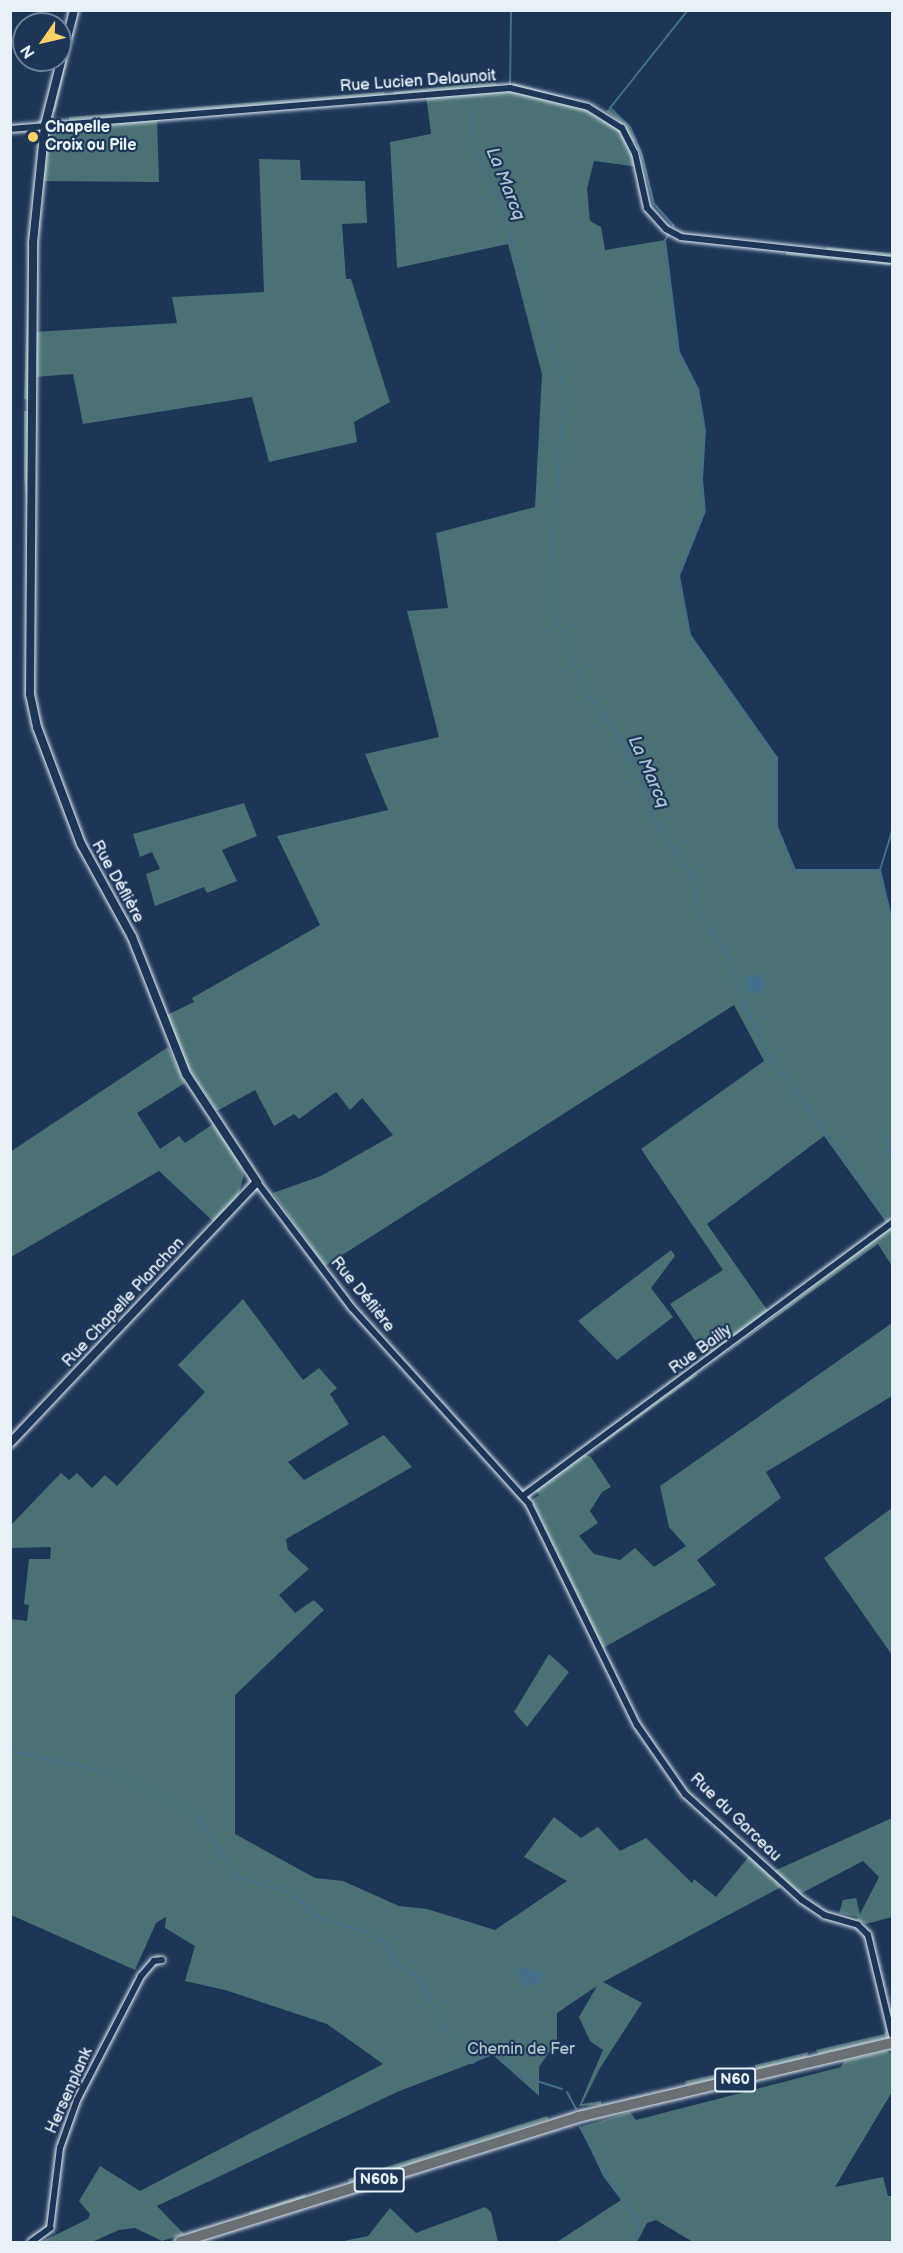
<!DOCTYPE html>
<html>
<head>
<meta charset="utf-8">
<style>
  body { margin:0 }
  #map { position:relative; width:903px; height:2253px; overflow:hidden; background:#1d3557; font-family:"Balsamiq Sans",sans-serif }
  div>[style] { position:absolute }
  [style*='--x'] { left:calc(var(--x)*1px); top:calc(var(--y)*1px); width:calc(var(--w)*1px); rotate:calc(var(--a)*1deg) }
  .green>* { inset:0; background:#4a7174 }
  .water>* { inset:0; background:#446f8b }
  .round { border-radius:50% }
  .stream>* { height:2px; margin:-1px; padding:0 1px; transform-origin:1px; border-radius:1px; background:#446f8b }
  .roads { filter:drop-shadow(0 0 2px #e8f1f8) drop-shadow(0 0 2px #e8f1f8) }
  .minor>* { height:6px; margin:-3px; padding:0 3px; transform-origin:3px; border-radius:3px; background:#1d3557 }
  .tertiary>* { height:8px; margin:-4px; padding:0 4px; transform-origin:4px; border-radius:4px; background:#1d3557 }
  .primary>* { height:10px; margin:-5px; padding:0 5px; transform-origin:5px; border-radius:5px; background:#6a7074 }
  .dots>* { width:16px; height:16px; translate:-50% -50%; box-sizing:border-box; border:3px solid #1d3557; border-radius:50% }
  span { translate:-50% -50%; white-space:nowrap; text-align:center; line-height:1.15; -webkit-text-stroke:4.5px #1d3557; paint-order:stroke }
  .shield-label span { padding:2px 4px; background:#1d3557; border:2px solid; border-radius:4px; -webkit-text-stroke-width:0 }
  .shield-label { font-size:15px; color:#e8f1f8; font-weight:700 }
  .street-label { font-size:16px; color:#e8f1f8 }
  .poi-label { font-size:16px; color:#e8f1f8; font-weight:700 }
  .left { translate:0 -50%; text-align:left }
  .park-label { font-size:16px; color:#b1c4ca }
  .water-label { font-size:18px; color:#afc4d2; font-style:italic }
  .frame { position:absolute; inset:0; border:12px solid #e8f1f8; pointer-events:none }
  .north { position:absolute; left:12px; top:12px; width:60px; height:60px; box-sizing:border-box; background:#1d3557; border:2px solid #6e8097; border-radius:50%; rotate:236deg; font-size:16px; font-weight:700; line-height:24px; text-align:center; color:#e8f1f8 }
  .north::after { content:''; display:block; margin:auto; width:21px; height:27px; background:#ffd166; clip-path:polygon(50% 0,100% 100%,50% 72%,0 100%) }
</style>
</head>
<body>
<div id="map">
  <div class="green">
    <div style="clip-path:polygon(78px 11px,55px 112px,53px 111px)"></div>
    <div style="clip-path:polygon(496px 81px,497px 86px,393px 94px,393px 92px)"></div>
    <div style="clip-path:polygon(513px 83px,587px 103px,513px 86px)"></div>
    <div style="clip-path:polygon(510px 88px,588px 107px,622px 128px,639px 167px,594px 161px,587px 189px,590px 221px,601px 227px,605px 250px,665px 240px,679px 352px,698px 389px,705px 431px,702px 479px,705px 511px,679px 576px,690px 635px,777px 758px,777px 827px,794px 870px,880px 870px,892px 921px,892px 1221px,889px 1224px,886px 1222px,824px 1136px,707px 1224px,770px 1314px,707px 1358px,670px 1304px,723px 1270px,641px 1149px,764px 1061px,734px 1005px,325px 1266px,273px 1193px,321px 1176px,393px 1135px,362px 1098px,350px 1110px,336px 1092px,299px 1119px,294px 1114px,274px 1126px,255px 1090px,217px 1111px,187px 1066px,167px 1020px,167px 1015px,194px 1002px,192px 998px,320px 925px,277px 836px,388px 810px,365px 754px,439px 737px,407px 611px,448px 608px,436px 533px,535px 507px,542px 374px,508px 244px,397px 268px,390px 142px,431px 134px,426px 95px)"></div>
    <div style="clip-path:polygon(384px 92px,385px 95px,69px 120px,69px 117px)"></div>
    <div style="clip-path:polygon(609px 109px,627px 123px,637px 140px,634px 142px,624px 125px,606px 111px)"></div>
    <div style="clip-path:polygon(157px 119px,159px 182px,42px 181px,47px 135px,60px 126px)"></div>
    <div style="clip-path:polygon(259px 159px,300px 160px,301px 180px,365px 181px,367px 223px,342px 224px,346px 279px,351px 279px,390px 402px,354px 422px,357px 442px,269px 462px,252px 397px,83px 424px,73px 374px,35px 377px,35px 332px,177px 323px,172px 297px,264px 292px)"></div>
    <div style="clip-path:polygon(827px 247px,892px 253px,892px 257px,827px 251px)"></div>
    <div style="clip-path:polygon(786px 252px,892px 263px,892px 265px,786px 255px)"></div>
    <div style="clip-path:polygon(28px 282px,28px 400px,24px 399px)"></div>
    <div style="clip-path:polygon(24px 411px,28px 411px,27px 504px,24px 479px)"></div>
    <div style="clip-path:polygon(244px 803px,257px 836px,222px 850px,237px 881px,207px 893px,204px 887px,155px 906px,146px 874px,160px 869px,152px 852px,140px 857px,133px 834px)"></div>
    <div style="clip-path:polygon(168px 1047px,185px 1083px,137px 1113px,160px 1149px,179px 1136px,185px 1143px,213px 1124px,240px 1163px,244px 1175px,238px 1196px,214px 1222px,159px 1171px,11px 1257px,10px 1152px)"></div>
    <div style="clip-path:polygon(892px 1226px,892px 1266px,878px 1244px,721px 1357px)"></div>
    <div style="clip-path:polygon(671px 1250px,675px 1256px,651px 1288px,673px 1317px,617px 1360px,578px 1321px)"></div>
    <div style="clip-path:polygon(243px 1299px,303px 1380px,319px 1368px,337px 1388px,330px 1394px,349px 1424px,288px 1462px,304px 1480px,384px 1435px,412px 1467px,286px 1539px,288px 1550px,309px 1569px,279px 1595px,295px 1613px,314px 1600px,324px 1610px,235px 1695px,235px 1834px,315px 1878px,343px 1881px,399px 1906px,427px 1909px,495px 1930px,567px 1881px,524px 1857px,554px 1817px,581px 1838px,598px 1827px,620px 1851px,646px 1838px,692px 1883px,694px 1879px,716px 1897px,750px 1855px,781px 1887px,603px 1982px,642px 2003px,600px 2068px,582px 2104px,601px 2101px,601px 2105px,579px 2106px,603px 2050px,590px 2041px,579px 2017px,597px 1986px,557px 2013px,557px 2040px,539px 2067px,539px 2096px,493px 2055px,397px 2092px,157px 2206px,184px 2234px,162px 2241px,135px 2228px,119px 2230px,92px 2242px,41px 2242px,88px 2219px,90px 2214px,79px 2201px,100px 2166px,140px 2191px,383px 2064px,327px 2024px,225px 1990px,185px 1981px,195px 1946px,165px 1928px,166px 1917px,156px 1923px,135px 1970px,11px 1915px,11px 1619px,27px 1621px,29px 1605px,24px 1604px,29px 1559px,50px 1559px,51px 1547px,11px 1548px,10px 1526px,61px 1473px,69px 1480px,77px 1473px,92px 1488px,105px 1475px,117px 1486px,205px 1392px,178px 1365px)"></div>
    <div style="clip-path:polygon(892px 1323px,892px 1396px,766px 1472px,781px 1498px,697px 1560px,716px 1585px,603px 1648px,532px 1500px,539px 1495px,534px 1488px,584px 1454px,591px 1457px,611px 1487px,602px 1492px,590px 1511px,598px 1523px,579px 1536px,594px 1554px,620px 1560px,635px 1548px,654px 1567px,686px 1546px,669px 1527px,660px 1486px)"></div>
    <div style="clip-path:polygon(696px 1373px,698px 1375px,602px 1444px,601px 1442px)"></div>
    <div style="clip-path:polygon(892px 1508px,892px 1655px,824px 1558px)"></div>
    <div style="clip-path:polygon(549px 1654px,569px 1672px,527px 1727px,514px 1712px)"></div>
    <div style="clip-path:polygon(892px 1818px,892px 1917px,866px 1924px,857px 1920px,858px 1917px,839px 1913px,843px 1900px,856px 1898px,860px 1914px,879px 1877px,863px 1861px,800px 1894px,774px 1871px)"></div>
    <div style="clip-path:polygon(887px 2029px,887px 2038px,818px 2054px,816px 2050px,884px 2034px)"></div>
    <div style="clip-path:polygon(886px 2051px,892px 2054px,892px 2092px,835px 2187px,883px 2177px,888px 2196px,892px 2196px,892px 2242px,693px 2242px,656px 2220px,647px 2223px,637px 2242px,557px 2242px,621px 2200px,603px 2176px,580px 2127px,630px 2112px,636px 2120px,841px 2067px,844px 2061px)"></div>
    <div style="clip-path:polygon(808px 2052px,807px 2057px,756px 2069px,755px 2065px)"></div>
    <div style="clip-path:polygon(726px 2072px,728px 2076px,686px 2085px,685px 2081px)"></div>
    <div style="clip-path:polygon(547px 2116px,549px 2119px,349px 2183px,348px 2179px)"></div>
    <div style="clip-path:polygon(305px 2194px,306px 2197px,250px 2215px,249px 2212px)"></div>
    <div style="clip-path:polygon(485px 2207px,491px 2212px,498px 2242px,339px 2242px,368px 2236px,390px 2208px,416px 2233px)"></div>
  </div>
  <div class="water">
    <div class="round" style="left:745px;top:974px;width:20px;height:20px"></div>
    <div style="clip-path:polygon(520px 1967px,541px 1972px,542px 1982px,525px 1987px,518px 1972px)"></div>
  </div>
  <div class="stream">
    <div style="--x:510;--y:86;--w:76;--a:-89.2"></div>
    <div style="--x:467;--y:97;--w:54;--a:80.4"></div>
    <div style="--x:476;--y:150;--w:66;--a:65.8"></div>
    <div style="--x:503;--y:210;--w:73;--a:73.3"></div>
    <div style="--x:674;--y:226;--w:30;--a:-132"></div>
    <div style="--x:654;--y:204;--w:50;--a:-103.8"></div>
    <div style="--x:642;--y:155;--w:30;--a:-113"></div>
    <div style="--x:630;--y:127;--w:28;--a:-136"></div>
    <div style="--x:610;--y:108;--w:125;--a:-51.5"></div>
    <div style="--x:668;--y:235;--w:6;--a:121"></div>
    <div style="--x:665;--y:240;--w:113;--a:82.9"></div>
    <div style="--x:679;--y:352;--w:42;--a:62.8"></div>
    <div style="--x:698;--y:389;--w:43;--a:80.5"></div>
    <div style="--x:705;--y:431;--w:48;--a:93.6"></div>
    <div style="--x:702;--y:479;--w:32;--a:85"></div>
    <div style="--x:705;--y:511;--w:70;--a:111.8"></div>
    <div style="--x:679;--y:576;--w:60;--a:79.4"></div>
    <div style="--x:690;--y:635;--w:151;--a:54.7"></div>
    <div style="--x:777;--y:758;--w:69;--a:90"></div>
    <div style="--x:777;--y:827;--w:47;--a:67.3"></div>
    <div style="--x:795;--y:870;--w:85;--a:0"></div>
    <div style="--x:880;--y:870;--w:52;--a:76.8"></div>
    <div style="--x:529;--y:288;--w:84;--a:68.3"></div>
    <div style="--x:560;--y:366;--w:36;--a:85"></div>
    <div style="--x:563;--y:402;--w:102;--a:93.4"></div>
    <div style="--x:557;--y:504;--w:89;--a:97.1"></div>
    <div style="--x:546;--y:592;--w:103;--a:68.4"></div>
    <div style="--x:584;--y:688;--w:72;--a:55.2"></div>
    <div style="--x:625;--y:747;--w:60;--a:65.6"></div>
    <div style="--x:650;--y:802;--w:10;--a:90"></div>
    <div style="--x:650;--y:812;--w:77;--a:56.7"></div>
    <div style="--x:692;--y:876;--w:42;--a:76.3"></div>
    <div style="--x:702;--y:917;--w:50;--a:55.7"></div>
    <div style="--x:730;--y:958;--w:44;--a:74.1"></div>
    <div style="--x:742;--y:1000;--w:58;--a:64.3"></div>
    <div style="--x:767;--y:1052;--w:205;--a:53.9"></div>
    <div style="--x:888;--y:1218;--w:6;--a:-45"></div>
    <div style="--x:880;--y:870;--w:41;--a:-72.9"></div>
    <div style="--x:884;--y:1135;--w:26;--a:72"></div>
    <div style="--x:10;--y:1751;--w:108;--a:12.2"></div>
    <div style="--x:116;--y:1774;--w:89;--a:26.6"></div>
    <div style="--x:196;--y:1814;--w:75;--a:57.6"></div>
    <div style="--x:236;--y:1877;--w:54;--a:15.1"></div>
    <div style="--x:288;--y:1891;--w:38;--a:41"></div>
    <div style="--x:317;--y:1916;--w:56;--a:17.8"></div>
    <div style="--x:370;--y:1933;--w:19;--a:32"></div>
    <div style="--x:386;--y:1943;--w:24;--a:66"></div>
    <div style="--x:396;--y:1965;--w:21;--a:25"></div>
    <div style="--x:415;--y:1974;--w:26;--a:58"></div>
    <div style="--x:429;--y:1996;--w:32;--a:68"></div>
    <div style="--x:441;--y:2026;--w:11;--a:45"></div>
    <div style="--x:463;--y:2057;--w:11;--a:34"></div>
    <div style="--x:472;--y:2063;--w:27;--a:-28"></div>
    <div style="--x:496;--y:2050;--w:36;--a:46"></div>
    <div style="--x:521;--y:2076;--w:43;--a:17.6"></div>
    <div style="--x:567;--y:2092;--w:19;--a:62"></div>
    <div style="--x:580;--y:2127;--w:52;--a:62.4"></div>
    <div style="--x:604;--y:2173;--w:63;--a:55.3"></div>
    <div style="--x:640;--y:2225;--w:18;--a:109"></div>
  </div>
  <div class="roads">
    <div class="minor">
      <div style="--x:10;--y:129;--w:502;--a:-4.69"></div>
      <div style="--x:510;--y:88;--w:80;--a:13.7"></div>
      <div style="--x:588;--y:107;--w:40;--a:32"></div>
      <div style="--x:622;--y:128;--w:28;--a:63"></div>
      <div style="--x:635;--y:153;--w:56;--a:77.7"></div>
      <div style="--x:647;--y:208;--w:28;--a:48"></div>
      <div style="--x:666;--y:229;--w:17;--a:28"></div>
      <div style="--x:681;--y:237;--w:212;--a:6.2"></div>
      <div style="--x:257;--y:1182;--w:158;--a:53"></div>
      <div style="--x:352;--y:1308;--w:264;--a:47.9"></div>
      <div style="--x:529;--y:1504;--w:246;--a:64"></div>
      <div style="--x:637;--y:1725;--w:84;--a:55.2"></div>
      <div style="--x:685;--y:1794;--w:158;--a:42.2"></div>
      <div style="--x:802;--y:1900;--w:27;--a:34"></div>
      <div style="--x:824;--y:1915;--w:35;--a:16"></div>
      <div style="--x:858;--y:1925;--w:14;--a:45"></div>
      <div style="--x:868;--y:1935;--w:103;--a:76.5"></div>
      <div style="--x:523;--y:1496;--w:459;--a:-36.5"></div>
      <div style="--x:31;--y:2242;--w:24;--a:-36"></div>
      <div style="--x:50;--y:2228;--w:81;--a:-82.9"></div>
      <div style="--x:60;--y:2148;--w:51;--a:-70.5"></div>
      <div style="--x:77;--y:2100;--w:140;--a:-62.7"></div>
      <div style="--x:141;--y:1976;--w:20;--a:-49"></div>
      <div style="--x:154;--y:1961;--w:8;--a:-7"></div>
    </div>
    <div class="tertiary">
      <div style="--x:10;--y:1443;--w:359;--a:-46.6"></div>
      <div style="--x:257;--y:1182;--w:129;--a:-123.3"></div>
      <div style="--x:186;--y:1074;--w:147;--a:-111.5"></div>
      <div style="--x:132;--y:937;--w:106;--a:-118.7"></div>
      <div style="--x:81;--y:844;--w:125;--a:-110.6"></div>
      <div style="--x:37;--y:727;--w:34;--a:-102"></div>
      <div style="--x:30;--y:694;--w:451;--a:-89.6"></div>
      <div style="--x:33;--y:243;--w:119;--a:-84.2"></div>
      <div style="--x:45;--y:125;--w:119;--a:-75.8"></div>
    </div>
    <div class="primary">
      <div style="--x:180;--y:2242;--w:417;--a:-17.4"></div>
      <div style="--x:578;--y:2117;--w:323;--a:-13.3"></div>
    </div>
  </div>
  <div class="dots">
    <div style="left:33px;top:137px;background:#ffd166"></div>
  </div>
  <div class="shield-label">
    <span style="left:735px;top:2080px">N60</span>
    <span style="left:379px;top:2180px">N60b</span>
  </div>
  <div class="street-label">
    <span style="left:418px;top:82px;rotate:-4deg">Rue Lucien Delaunoit</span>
    <span style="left:117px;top:882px;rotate:61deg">Rue Déflière</span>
    <span style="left:362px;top:1295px;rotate:51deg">Rue Déflière</span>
    <span style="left:124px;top:1303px;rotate:-47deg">Rue Chapelle Planchon</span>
    <span style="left:701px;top:1350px;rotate:-36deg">Rue Bailly</span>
    <span style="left:735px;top:1818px;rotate:44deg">Rue du Garceau</span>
    <span style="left:70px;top:2091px;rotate:-66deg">Hersenplank</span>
  </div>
  <div class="poi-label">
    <span class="left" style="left:45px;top:137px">Chapelle<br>Croix ou Pile</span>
  </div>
  <div class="park-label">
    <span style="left:521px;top:2050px">Chemin de Fer</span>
  </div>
  <div class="water-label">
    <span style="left:505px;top:184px;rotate:68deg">La Marcq</span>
    <span style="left:648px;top:772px;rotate:66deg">La Marcq</span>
  </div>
  <div class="frame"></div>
  <div class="north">N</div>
</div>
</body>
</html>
